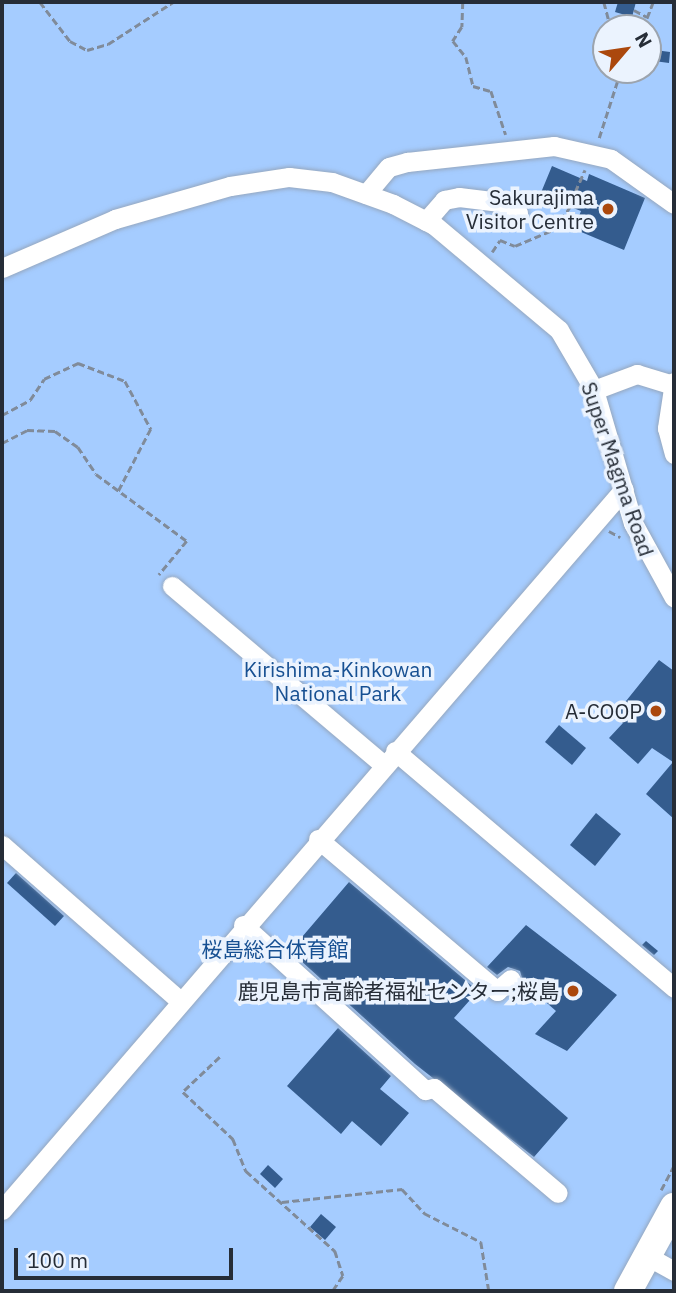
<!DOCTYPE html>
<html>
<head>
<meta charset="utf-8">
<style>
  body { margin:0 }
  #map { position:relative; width:676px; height:1293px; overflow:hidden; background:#d7e7fb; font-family:"IBM Plex Sans","Noto Sans JP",sans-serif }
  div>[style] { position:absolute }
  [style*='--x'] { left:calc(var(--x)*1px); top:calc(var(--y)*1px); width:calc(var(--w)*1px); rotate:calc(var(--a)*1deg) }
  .green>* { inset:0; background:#a5ccff }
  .building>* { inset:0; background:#345c8e }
  .path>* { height:2.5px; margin-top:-1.25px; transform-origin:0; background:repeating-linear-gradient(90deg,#808b9a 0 7px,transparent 0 10.5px) }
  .roads { filter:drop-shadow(0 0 2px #95a7bf) drop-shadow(0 0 2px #95a7bf) }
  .minor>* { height:19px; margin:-9.5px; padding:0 9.5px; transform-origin:9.5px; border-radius:9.5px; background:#fff }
  .highway>* { height:28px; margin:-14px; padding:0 14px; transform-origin:14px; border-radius:14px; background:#fff }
  .dots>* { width:19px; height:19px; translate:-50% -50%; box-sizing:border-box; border:4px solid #ebf3fe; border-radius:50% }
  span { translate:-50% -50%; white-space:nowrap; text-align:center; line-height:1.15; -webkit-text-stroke:7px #ebf3fe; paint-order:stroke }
  .poi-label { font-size:21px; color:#262d37 }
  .right { translate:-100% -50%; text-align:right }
  .street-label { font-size:21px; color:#262d37 }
  .park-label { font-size:21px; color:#175092 }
  .frame { position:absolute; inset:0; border:4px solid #262d37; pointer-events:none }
  .north { position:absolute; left:592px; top:14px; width:70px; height:70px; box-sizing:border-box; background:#ebf3fe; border:2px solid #9ca4ae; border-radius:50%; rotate:61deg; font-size:19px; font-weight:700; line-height:28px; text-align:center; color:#262d37 }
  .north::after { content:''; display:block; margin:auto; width:24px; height:32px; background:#ab480d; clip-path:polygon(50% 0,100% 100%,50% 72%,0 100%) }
  .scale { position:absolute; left:14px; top:1248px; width:219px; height:32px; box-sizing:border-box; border:4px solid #262d37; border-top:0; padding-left:9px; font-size:21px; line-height:24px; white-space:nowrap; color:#262d37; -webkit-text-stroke:5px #ebf3fe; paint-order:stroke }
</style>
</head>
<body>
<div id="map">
  <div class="green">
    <div style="clip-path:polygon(evenodd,2px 2px,674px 2px,674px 1291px,2px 1291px,2px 2px,606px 28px,648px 28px,648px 70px,606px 70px,606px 28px)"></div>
  </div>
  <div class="building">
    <div style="clip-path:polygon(618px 2px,636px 2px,632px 17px,615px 12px)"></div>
    <div style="clip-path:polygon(655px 50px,670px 52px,669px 63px,654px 61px)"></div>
    <div style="clip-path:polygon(552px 166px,587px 181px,589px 174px,645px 198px,624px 250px,574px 229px,581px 211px,540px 195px)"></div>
    <div style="clip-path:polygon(659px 660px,674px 671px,674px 819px,646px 794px,673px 762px,652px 748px,638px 764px,609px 738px,623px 723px,614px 716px)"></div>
    <div style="clip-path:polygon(559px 725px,586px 748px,572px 765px,545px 742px)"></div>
    <div style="clip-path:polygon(596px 813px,621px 834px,595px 866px,570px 845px)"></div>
    <div style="clip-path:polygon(16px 873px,64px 916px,55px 926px,7px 883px)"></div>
    <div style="clip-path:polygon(349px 882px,478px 991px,454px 1018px,568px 1118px,534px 1157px,415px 1064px,290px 951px)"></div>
    <div style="clip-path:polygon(526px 925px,617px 995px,567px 1051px,535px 1034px,556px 1011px,523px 982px,520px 971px,508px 967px,497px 975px,487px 967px)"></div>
    <div style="clip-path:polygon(646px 941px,658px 951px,654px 955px,642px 945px)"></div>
    <div style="clip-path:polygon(338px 1028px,391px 1076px,380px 1089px,409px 1113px,381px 1146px,352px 1121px,341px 1134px,287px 1086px)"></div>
    <div style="clip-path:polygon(268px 1165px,283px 1179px,275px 1188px,260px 1174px)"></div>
    <div style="clip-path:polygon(321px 1214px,336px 1227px,325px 1240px,310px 1227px)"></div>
  </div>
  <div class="path">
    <div style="--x:40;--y:2;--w:49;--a:52.4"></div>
    <div style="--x:70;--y:41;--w:19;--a:28"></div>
    <div style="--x:87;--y:50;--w:22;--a:-16"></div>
    <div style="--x:108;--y:44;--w:77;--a:-32.9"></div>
    <div style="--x:463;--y:2;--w:25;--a:92"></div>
    <div style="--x:462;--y:27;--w:17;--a:123"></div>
    <div style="--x:453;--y:41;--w:21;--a:51"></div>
    <div style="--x:466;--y:57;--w:30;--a:76"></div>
    <div style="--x:473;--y:86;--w:19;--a:16"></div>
    <div style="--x:491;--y:91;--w:46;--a:71.2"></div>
    <div style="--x:604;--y:2;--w:27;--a:75"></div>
    <div style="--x:634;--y:10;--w:15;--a:28"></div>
    <div style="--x:643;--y:28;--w:28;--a:-69"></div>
    <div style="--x:623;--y:78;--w:9;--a:-69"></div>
    <div style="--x:599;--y:138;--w:71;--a:-72.1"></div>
    <div style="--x:575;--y:192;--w:24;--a:-66"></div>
    <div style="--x:492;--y:252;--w:14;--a:-56"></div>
    <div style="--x:500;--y:240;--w:16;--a:22"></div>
    <div style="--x:515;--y:246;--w:43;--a:-23"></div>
    <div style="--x:555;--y:229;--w:27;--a:-56"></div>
    <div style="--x:2;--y:415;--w:32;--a:-28"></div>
    <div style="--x:30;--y:400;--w:25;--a:-56"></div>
    <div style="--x:44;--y:379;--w:38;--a:-25"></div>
    <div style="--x:78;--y:363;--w:50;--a:21"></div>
    <div style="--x:125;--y:381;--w:55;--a:61.6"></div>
    <div style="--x:151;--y:429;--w:71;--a:117.6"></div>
    <div style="--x:2;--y:443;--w:28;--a:-27"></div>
    <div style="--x:27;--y:430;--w:28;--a:2"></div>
    <div style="--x:55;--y:431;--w:28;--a:35"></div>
    <div style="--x:78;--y:447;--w:32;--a:56"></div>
    <div style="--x:96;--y:474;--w:113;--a:36.4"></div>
    <div style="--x:187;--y:541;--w:44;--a:129.5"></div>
    <div style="--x:609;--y:531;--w:13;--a:29"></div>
    <div style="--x:220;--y:1057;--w:51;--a:136.6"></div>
    <div style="--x:183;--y:1092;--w:69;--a:43.2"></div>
    <div style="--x:233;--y:1139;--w:35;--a:68"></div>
    <div style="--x:246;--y:1171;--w:120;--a:42"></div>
    <div style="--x:335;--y:1251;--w:26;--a:72"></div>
    <div style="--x:343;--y:1276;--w:18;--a:124"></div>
    <div style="--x:661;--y:1190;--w:27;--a:-62"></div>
    <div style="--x:282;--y:1202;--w:121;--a:-6.2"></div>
    <div style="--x:402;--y:1189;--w:33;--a:47"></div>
    <div style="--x:424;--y:1213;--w:64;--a:27"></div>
    <div style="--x:481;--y:1242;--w:50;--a:80.7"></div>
  </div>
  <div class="roads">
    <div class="minor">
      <div style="--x:366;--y:194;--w:35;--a:-50"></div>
      <div style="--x:389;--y:167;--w:19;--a:-16"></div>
      <div style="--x:407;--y:162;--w:148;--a:-6.2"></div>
      <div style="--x:554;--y:146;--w:58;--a:12.8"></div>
      <div style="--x:611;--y:159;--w:77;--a:35.5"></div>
      <div style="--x:426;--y:221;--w:28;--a:-49"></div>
      <div style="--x:444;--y:200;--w:15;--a:-11"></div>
      <div style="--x:459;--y:197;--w:39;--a:7"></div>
      <div style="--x:498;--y:202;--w:23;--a:29"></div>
      <div style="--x:2;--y:268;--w:123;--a:-23.4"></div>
      <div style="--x:115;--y:219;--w:120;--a:-16"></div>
      <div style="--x:230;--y:186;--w:60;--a:-8.7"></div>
      <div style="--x:289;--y:177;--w:43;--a:6.6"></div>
      <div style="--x:332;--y:182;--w:65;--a:19.8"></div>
      <div style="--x:393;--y:204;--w:46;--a:27.1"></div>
      <div style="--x:434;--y:225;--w:163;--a:40"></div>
      <div style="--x:559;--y:330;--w:69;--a:59.7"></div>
      <div style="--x:594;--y:390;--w:139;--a:73.7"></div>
      <div style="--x:633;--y:523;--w:85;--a:61.3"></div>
      <div style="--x:674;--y:382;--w:47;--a:98.7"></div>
      <div style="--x:667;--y:428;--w:27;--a:75"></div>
      <div style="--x:594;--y:390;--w:46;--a:-20.4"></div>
      <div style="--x:637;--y:374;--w:38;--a:17"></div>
      <div style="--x:172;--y:586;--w:276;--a:40.2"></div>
      <div style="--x:395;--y:751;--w:366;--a:40.3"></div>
      <div style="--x:318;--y:839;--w:235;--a:40.3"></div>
      <div style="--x:497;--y:991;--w:18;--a:-41"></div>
      <div style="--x:2;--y:845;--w:234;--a:41.2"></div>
      <div style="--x:243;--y:925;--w:246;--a:42.2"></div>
      <div style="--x:425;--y:1090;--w:9;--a:-13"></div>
      <div style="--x:434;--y:1088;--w:162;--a:40.3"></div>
      <div style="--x:2;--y:1210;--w:952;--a:-49.22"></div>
      <div style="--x:647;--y:1256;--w:31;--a:29"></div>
    </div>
    <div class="highway">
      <div style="--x:628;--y:1291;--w:96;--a:-61.3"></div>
    </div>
  </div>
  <div class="dots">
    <div style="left:608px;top:209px;background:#ab480d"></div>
    <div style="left:656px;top:711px;background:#ab480d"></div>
    <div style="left:573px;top:991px;background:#ab480d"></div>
  </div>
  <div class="poi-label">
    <span class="right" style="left:594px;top:209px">Sakurajima<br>Visitor Centre</span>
    <span class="right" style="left:642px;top:711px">A-COOP</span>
    <span class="right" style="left:559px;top:991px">鹿児島市高齢者福祉センター;桜島</span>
  </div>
  <div class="street-label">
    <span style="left:618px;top:469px;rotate:71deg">Super Magma Road</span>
  </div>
  <div class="park-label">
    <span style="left:338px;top:681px">Kirishima-Kinkowan<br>National Park</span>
    <span style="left:275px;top:949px">桜島総合体育館</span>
  </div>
  <div class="frame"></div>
  <div class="north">N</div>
  <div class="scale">100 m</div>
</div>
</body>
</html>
